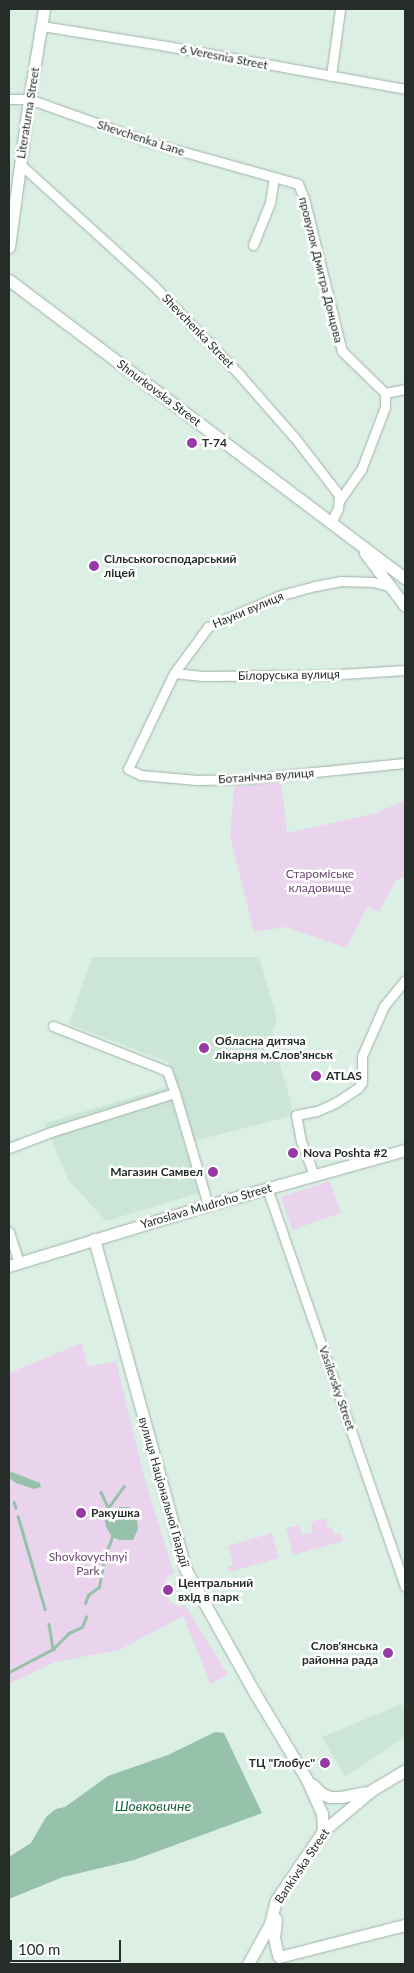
<!DOCTYPE html>
<html>
<head>
<meta charset="utf-8">
<style>
  body { margin:0 }
  #map { position:relative; width:414px; height:1973px; overflow:hidden; background:#dbefe4; font-family:Lato,sans-serif }
  div>[style] { position:absolute }
  [style*='--x'] { left:calc(var(--x)*1px); top:calc(var(--y)*1px); width:calc(var(--w)*1px); rotate:calc(var(--a)*1deg) }
  .built>* { inset:0; background:#cbe6d7 }
  .green>* { inset:0; background:#ead3ed }
  .water>* { inset:0; background:#96c1aa }
  .stream>* { height:2.5px; margin:-1.25px; padding:0 1.25px; transform-origin:1.25px; border-radius:1.25px; background:#96c1aa }
  .roads { filter:drop-shadow(0 0 1px #9fb2a7) drop-shadow(0 0 1px #9fb2a7) }
  .minor>* { height:9px; margin:-4.5px; padding:0 4.5px; transform-origin:4.5px; border-radius:4.5px; background:#fff }
  .tertiary>* { height:11px; margin:-5.5px; padding:0 5.5px; transform-origin:5.5px; border-radius:5.5px; background:#fff }
  .dots>* { width:14px; height:14px; translate:-50% -50%; box-sizing:border-box; border:2px solid #fff; border-radius:50% }
  span { translate:-50% -50%; white-space:nowrap; text-align:center; line-height:1.15; -webkit-text-stroke:5px #fff; paint-order:stroke }
  .street-label { font-size:12px; color:#262d29 }
  .poi-label { font-size:12px; color:#262d29; font-weight:700 }
  .left { translate:0 -50%; text-align:left }
  .right { translate:-100% -50%; text-align:right }
  .park-label { font-size:12px; color:#6b4471 }
  .water-label { font-size:14px; color:#1b6143; font-style:italic }
  .frame { position:absolute; inset:0; border:10px solid #262d29; pointer-events:none }
  .scale { position:absolute; left:10px; top:1940px; width:111px; height:22px; box-sizing:border-box; border:2px solid #262d29; border-top:0; padding-left:6px; font-size:15px; line-height:18px; white-space:nowrap; color:#262d29; -webkit-text-stroke:4px #fff; paint-order:stroke }
</style>
</head>
<body>
<div id="map">
  <div class="built">
    <div style="clip-path:polygon(92px 957px,259px 957px,277px 1018px,272px 1034px,294px 1115px,194px 1141px,168px 1062px,69px 1024px)"></div>
    <div style="clip-path:polygon(167px 1087px,199px 1193px,106px 1221px,69px 1181px,45px 1123px)"></div>
    <div style="clip-path:polygon(402px 1704px,405px 1709px,405px 1737px,345px 1777px,322px 1737px)"></div>
  </div>
  <div class="green">
    <div style="clip-path:polygon(281px 782px,287px 833px,377px 813px,405px 800px,405px 877px,396px 880px,379px 912px,368px 906px,346px 948px,286px 927px,254px 932px,230px 836px,234px 787px)"></div>
    <div style="clip-path:polygon(330px 1181px,341px 1213px,292px 1230px,281px 1197px)"></div>
    <div style="clip-path:polygon(82px 1343px,88px 1367px,116px 1361px,144px 1476px,174px 1574px,169px 1575px,165px 1581px,169px 1600px,176px 1606px,185px 1605px,227px 1673px,227px 1675px,211px 1684px,183px 1616px,119px 1650px,55px 1662px,9px 1684px,9px 1373px)"></div>
    <div style="clip-path:polygon(326px 1518px,328px 1527px,331px 1527px,335px 1535px,341px 1533px,343px 1541px,293px 1555px,286px 1528px,299px 1525px,302px 1535px,313px 1532px,311px 1522px)"></div>
    <div style="clip-path:polygon(272px 1533px,279px 1558px,229px 1572px,227px 1567px,233px 1565px,228px 1546px)"></div>
  </div>
  <div class="water">
    <div style="clip-path:polygon(9px 1471px,40px 1483px,41px 1487px,34px 1489px,16px 1483px,9px 1478px)"></div>
    <div style="clip-path:polygon(120px 1507px,129px 1507px,137px 1517px,138px 1529px,133px 1540px,120px 1540px,112px 1537px,106px 1527px,104px 1517px,106px 1513px)"></div>
    <div style="clip-path:polygon(215px 1732px,224px 1733px,262px 1813px,134px 1860px,63px 1877px,9px 1899px,9px 1857px,31px 1843px,46px 1817px,56px 1809px,65px 1807px,108px 1776px,168px 1755px)"></div>
  </div>
  <div class="stream">
    <div style="--x:101;--y:1492;--w:23;--a:65"></div>
    <div style="--x:14;--y:1502;--w:6;--a:72"></div>
    <div style="--x:108;--y:1508;--w:27;--a:-54"></div>
    <div style="--x:18;--y:1516;--w:97;--a:73.8"></div>
    <div style="--x:85;--y:1603;--w:9;--a:-69"></div>
    <div style="--x:88;--y:1595;--w:14;--a:-36"></div>
    <div style="--x:99;--y:1587;--w:28;--a:-80"></div>
    <div style="--x:104;--y:1559;--w:27;--a:-70"></div>
    <div style="--x:49;--y:1624;--w:25;--a:81"></div>
    <div style="--x:9;--y:1672;--w:50;--a:-27.6"></div>
    <div style="--x:53;--y:1649;--w:23;--a:-45"></div>
    <div style="--x:69;--y:1633;--w:14;--a:-25"></div>
    <div style="--x:82;--y:1627;--w:11;--a:-68"></div>
  </div>
  <div class="roads">
    <div class="minor">
      <div style="--x:42;--y:26;--w:121;--a:9.1"></div>
      <div style="--x:161;--y:45;--w:248;--a:10.2"></div>
      <div style="--x:331;--y:76;--w:68;--a:-82.3"></div>
      <div style="--x:9;--y:99;--w:20;--a:0"></div>
      <div style="--x:29;--y:99;--w:127;--a:19.7"></div>
      <div style="--x:149;--y:142;--w:155;--a:15.7"></div>
      <div style="--x:298;--y:184;--w:15;--a:67"></div>
      <div style="--x:304;--y:198;--w:158;--a:76.1"></div>
      <div style="--x:342;--y:351;--w:60;--a:44.3"></div>
      <div style="--x:20;--y:164;--w:183;--a:42.3"></div>
      <div style="--x:155;--y:287;--w:120;--a:46"></div>
      <div style="--x:238;--y:373;--w:86;--a:48.8"></div>
      <div style="--x:295;--y:438;--w:72;--a:52.3"></div>
      <div style="--x:339;--y:495;--w:13;--a:94"></div>
      <div style="--x:338;--y:508;--w:14;--a:115"></div>
      <div style="--x:253;--y:245;--w:45;--a:-68"></div>
      <div style="--x:270;--y:203;--w:24;--a:-81"></div>
      <div style="--x:339;--y:501;--w:38;--a:-55"></div>
      <div style="--x:361;--y:470;--w:67;--a:-69.1"></div>
      <div style="--x:385;--y:407;--w:14;--a:-90"></div>
      <div style="--x:385;--y:393;--w:20;--a:-11"></div>
      <div style="--x:390;--y:586;--w:17;--a:-167"></div>
      <div style="--x:373;--y:582;--w:32;--a:-178"></div>
      <div style="--x:341;--y:581;--w:26;--a:169"></div>
      <div style="--x:315;--y:586;--w:38;--a:165"></div>
      <div style="--x:278;--y:596;--w:77;--a:156.1"></div>
      <div style="--x:208;--y:627;--w:57;--a:126.5"></div>
      <div style="--x:174;--y:673;--w:106;--a:115.6"></div>
      <div style="--x:128;--y:769;--w:14;--a:25"></div>
      <div style="--x:141;--y:775;--w:56;--a:5.1"></div>
      <div style="--x:197;--y:780;--w:47;--a:-1.2"></div>
      <div style="--x:244;--y:779;--w:162;--a:-5.7"></div>
      <div style="--x:174;--y:673;--w:31;--a:6"></div>
      <div style="--x:205;--y:676;--w:121;--a:-0.5"></div>
      <div style="--x:326;--y:675;--w:79;--a:-3.6"></div>
      <div style="--x:53;--y:1026;--w:123;--a:21.5"></div>
      <div style="--x:167;--y:1071;--w:23;--a:70"></div>
      <div style="--x:9;--y:1148;--w:45;--a:-20.9"></div>
      <div style="--x:51;--y:1132;--w:130;--a:-17.5"></div>
      <div style="--x:175;--y:1093;--w:117;--a:73.6"></div>
      <div style="--x:314;--y:1175;--w:36;--a:-111"></div>
      <div style="--x:301;--y:1141;--w:26;--a:-101"></div>
      <div style="--x:296;--y:1115;--w:21;--a:-11"></div>
      <div style="--x:317;--y:1111;--w:20;--a:-24"></div>
      <div style="--x:335;--y:1103;--w:27;--a:-33"></div>
      <div style="--x:358;--y:1088;--w:7;--a:-56"></div>
      <div style="--x:362;--y:1082;--w:26;--a:-90"></div>
      <div style="--x:362;--y:1056;--w:55;--a:-66.3"></div>
      <div style="--x:384;--y:1006;--w:33;--a:-51"></div>
      <div style="--x:267;--y:1188;--w:422;--a:70.9"></div>
      <div style="--x:9;--y:1232;--w:32;--a:72"></div>
    </div>
    <div class="tertiary">
      <div style="--x:9;--y:247;--w:149;--a:-82.3"></div>
      <div style="--x:29;--y:99;--w:91;--a:-80.5"></div>
      <div style="--x:9;--y:280;--w:496;--a:37"></div>
      <div style="--x:365;--y:553;--w:66;--a:53"></div>
      <div style="--x:94;--y:1239;--w:344;--a:74.5"></div>
      <div style="--x:186;--y:1570;--w:143;--a:60.8"></div>
      <div style="--x:256;--y:1695;--w:99;--a:59"></div>
      <div style="--x:307;--y:1780;--w:36;--a:66"></div>
      <div style="--x:322;--y:1813;--w:18;--a:87"></div>
      <div style="--x:9;--y:1266;--w:208;--a:-17"></div>
      <div style="--x:208;--y:1205;--w:205;--a:-15.6"></div>
      <div style="--x:312;--y:1784;--w:14;--a:45"></div>
      <div style="--x:322;--y:1794;--w:9;--a:21"></div>
      <div style="--x:330;--y:1797;--w:11;--a:0"></div>
      <div style="--x:341;--y:1797;--w:25;--a:-11"></div>
      <div style="--x:276;--y:1919;--w:19;--a:96"></div>
      <div style="--x:274;--y:1938;--w:18;--a:77"></div>
      <div style="--x:279;--y:1957;--w:130;--a:-14.3"></div>
      <div style="--x:248;--y:1964;--w:46;--a:-61.2"></div>
      <div style="--x:270;--y:1924;--w:25;--a:-76"></div>
      <div style="--x:276;--y:1900;--w:83;--a:-55.7"></div>
      <div style="--x:323;--y:1831;--w:64;--a:-39.9"></div>
      <div style="--x:372;--y:1790;--w:39;--a:-31"></div>
    </div>
  </div>
  <div class="dots">
    <div style="left:192px;top:443px;background:#963aa4"></div>
    <div style="left:94px;top:566px;background:#963aa4"></div>
    <div style="left:204px;top:1048px;background:#963aa4"></div>
    <div style="left:316px;top:1076px;background:#963aa4"></div>
    <div style="left:293px;top:1153px;background:#963aa4"></div>
    <div style="left:213px;top:1172px;background:#963aa4"></div>
    <div style="left:81px;top:1513px;background:#963aa4"></div>
    <div style="left:168px;top:1590px;background:#963aa4"></div>
    <div style="left:388px;top:1653px;background:#963aa4"></div>
    <div style="left:325px;top:1763px;background:#963aa4"></div>
  </div>
  <div class="street-label">
    <span style="left:224px;top:57px;rotate:11deg">6 Veresnia Street</span>
    <span style="left:28px;top:113px;rotate:-81deg">Literaturna Street</span>
    <span style="left:141px;top:138px;rotate:18deg">Shevchenka Lane</span>
    <span style="left:321px;top:270px;rotate:76deg">провулок Дмитра Донцова</span>
    <span style="left:198px;top:331px;rotate:46deg">Shevchenka Street</span>
    <span style="left:159px;top:393px;rotate:37deg">Shnurkovska Street</span>
    <span style="left:248px;top:610px;rotate:-23deg">Науки вулиця</span>
    <span style="left:289px;top:675px;rotate:-1deg">Білоруська вулиця</span>
    <span style="left:266px;top:776px;rotate:-4deg">Ботанічна вулиця</span>
    <span style="left:206px;top:1206px;rotate:-16deg">Yaroslava Mudroho Street</span>
    <span style="left:337px;top:1388px;rotate:71deg">Vasilevsky Street</span>
    <span style="left:164px;top:1492px;rotate:74deg">вулиця Національної Гвардії</span>
    <span style="left:302px;top:1866px;rotate:-56deg">Bankivska Street</span>
  </div>
  <div class="poi-label">
    <span class="left" style="left:202px;top:443px">Т-74</span>
    <span class="left" style="left:104px;top:566px">Сільськогосподарський<br>ліцей</span>
    <span class="left" style="left:215px;top:1048px">Обласна дитяча<br>лікарня м.Слов'янськ</span>
    <span class="left" style="left:326px;top:1076px">ATLAS</span>
    <span class="left" style="left:303px;top:1153px">Nova Poshta #2</span>
    <span class="right" style="left:203px;top:1172px">Магазин Самвел</span>
    <span class="left" style="left:91px;top:1513px">Ракушка</span>
    <span class="left" style="left:178px;top:1590px">Центральний<br>вхід в парк</span>
    <span class="right" style="left:378px;top:1653px">Слов'янська<br>районна рада</span>
    <span class="right" style="left:315px;top:1763px">ТЦ "Глобус"</span>
  </div>
  <div class="park-label">
    <span style="left:320px;top:881px">Староміське<br>кладовище</span>
    <span style="left:88px;top:1564px">Shovkovychnyi<br>Park</span>
  </div>
  <div class="water-label">
    <span style="left:153px;top:1806px">Шовковичне</span>
  </div>
  <div class="frame"></div>
  <div class="scale">100 m</div>
</div>
</body>
</html>
